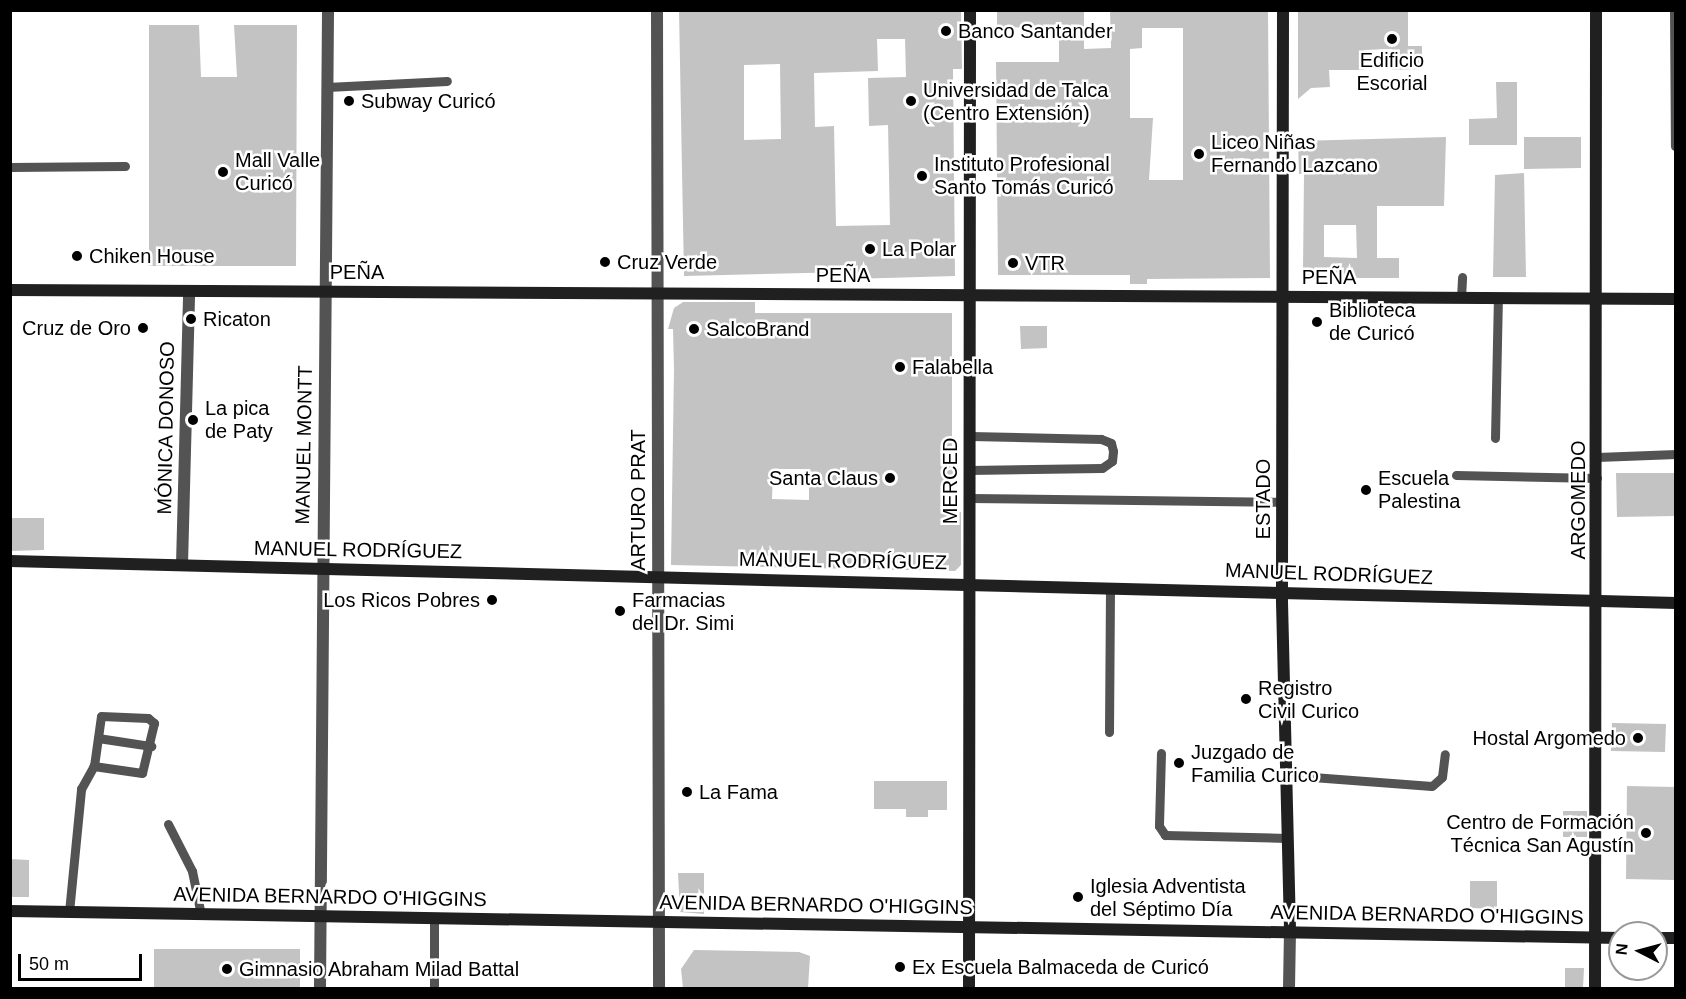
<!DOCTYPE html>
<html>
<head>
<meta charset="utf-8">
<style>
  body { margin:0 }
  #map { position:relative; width:1686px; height:999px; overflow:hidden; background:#fff; font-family:Arial,sans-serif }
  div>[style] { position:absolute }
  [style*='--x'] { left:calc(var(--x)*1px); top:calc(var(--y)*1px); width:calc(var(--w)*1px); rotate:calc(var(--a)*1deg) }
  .building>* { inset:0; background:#c3c3c3 }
  .lane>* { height:9px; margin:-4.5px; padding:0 4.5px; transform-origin:4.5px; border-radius:4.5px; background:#535353 }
  .street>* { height:12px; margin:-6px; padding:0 6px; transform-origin:6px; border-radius:6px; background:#535353 }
  .secondary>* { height:12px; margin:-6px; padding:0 6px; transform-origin:6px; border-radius:6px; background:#202020 }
  .dots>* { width:16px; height:16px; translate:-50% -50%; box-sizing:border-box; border:3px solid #fff; border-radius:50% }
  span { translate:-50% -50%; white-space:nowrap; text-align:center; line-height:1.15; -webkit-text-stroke:5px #fff; paint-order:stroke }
  .poi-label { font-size:20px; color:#000 }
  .left { translate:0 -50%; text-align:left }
  .right { translate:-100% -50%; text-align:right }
  .street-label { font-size:20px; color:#000 }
  .frame { position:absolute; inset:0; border:12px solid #000; pointer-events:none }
  .north { position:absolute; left:1608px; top:921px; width:60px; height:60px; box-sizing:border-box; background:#fff; border:2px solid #999; border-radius:50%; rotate:276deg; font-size:16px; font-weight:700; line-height:24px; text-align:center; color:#000 }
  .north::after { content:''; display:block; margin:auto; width:21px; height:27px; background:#000; clip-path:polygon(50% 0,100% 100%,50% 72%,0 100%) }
  .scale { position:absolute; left:18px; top:954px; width:124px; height:27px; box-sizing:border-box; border:3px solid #000; border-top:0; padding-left:8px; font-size:18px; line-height:21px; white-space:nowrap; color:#000; -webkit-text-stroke:4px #fff; paint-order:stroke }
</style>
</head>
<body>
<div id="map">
  <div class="building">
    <div style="clip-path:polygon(evenodd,679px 10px,961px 10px,962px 69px,953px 69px,955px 276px,850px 279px,850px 272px,684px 276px,679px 10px,877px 39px,905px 39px,906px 77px,868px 78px,869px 126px,888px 125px,890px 225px,836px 226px,834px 126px,815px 127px,814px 73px,878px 71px,877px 39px,679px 10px,780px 64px,781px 139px,744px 140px,744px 65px,780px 64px)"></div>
    <div style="clip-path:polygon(evenodd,997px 10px,1084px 10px,1084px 49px,1111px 48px,1110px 10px,1268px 10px,1270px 278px,1147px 279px,1147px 284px,1130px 284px,1130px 275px,998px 275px,996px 62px,1059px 62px,1059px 26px,997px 28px,997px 10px,1142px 28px,1183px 28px,1183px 180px,1149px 180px,1153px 118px,1130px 118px,1130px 49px,1142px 48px,1142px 28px)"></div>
    <div style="clip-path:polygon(1298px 10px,1408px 10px,1408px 46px,1422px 46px,1422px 69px,1392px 70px,1392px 49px,1364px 50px,1364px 70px,1329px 70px,1330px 87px,1311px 88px,1298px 99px)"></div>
    <div style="clip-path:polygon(149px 25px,199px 25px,201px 77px,237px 77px,234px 25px,297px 25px,296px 266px,149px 266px)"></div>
    <div style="clip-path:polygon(1496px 82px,1517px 82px,1517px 145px,1469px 145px,1469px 119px,1497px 118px)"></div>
    <div style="clip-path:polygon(evenodd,1446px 137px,1444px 206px,1377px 206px,1377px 258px,1399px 258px,1399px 278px,1312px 278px,1303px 270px,1304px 174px,1299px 174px,1298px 141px,1446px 137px,1324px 225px,1356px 225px,1357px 258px,1324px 257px,1324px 225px)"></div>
    <div style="clip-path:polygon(1524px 137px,1581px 137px,1581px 168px,1524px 169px)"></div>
    <div style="clip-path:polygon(1524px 173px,1526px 277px,1493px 277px,1495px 175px)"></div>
    <div style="clip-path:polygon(evenodd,755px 302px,755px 313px,952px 313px,952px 443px,955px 512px,961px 512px,961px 565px,955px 571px,671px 565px,674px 369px,673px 329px,668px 329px,674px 308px,683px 302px,755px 302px,773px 469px,809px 469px,809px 500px,772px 499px,773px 469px)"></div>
    <div style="clip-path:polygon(1020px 326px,1047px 326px,1047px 348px,1021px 349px)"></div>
    <div style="clip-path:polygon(1616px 473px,1676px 473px,1676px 516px,1617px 517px)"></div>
    <div style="clip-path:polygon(10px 518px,44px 518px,44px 550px,10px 551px)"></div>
    <div style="clip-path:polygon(1612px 723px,1666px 724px,1665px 752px,1611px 751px)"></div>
    <div style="clip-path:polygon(874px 781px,947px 781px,947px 810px,928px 810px,928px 817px,906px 817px,906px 809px,874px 809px)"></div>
    <div style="clip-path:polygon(1627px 786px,1675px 787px,1674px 880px,1626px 879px)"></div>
    <div style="clip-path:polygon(1563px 811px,1587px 811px,1587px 837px,1563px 837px)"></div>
    <div style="clip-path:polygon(10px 859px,29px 860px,29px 897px,10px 897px)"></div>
    <div style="clip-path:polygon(678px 873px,704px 873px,704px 914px,680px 912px)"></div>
    <div style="clip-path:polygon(1470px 881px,1497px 881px,1497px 909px,1470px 908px)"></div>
    <div style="clip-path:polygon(154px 949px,300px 949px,300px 988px,154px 988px)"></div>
    <div style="clip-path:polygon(694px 950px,799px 952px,810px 956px,808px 988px,683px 988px,681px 969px)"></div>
    <div style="clip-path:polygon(1565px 968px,1584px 968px,1583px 988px,1565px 988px)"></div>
  </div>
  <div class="lane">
    <div style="--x:1674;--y:10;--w:136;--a:89.6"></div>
    <div style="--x:327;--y:87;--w:120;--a:-2.9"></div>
    <div style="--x:10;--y:167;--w:115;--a:-0.5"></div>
    <div style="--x:1461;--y:298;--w:21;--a:-87"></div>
    <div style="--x:1495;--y:438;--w:140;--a:-88.8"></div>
    <div style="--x:1597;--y:457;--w:79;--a:-2.2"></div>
    <div style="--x:969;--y:470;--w:133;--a:-0.9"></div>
    <div style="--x:1102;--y:468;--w:12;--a:-35"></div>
    <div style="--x:1112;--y:461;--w:10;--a:-84"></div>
    <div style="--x:1113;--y:451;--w:8;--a:-104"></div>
    <div style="--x:1111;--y:443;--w:11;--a:-158"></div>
    <div style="--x:1101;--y:439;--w:131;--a:-178.7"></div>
    <div style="--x:1456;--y:475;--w:141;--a:1.2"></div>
    <div style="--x:969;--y:498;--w:313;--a:0.7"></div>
    <div style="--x:1109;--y:732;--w:145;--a:-89.6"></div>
    <div style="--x:98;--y:738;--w:54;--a:8.6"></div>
    <div style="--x:1161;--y:753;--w:73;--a:91.6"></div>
    <div style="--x:1159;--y:826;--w:11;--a:56"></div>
    <div style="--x:1165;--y:835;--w:122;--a:1.4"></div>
    <div style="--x:1286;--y:775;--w:146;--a:4.3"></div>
    <div style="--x:1432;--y:786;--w:13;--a:-42"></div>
    <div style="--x:1442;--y:777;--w:23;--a:-83"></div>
    <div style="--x:168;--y:824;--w:53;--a:62.9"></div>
    <div style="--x:192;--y:871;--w:45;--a:78.4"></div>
    <div style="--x:69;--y:912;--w:124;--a:-84.4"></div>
    <div style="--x:81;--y:789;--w:26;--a:-61"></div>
    <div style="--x:94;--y:766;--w:50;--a:-82"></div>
    <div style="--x:101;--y:716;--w:47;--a:2.4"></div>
    <div style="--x:148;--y:718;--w:8;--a:40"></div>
    <div style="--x:154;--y:723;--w:51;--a:103.5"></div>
    <div style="--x:142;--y:773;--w:49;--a:-171.7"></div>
    <div style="--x:434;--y:988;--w:70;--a:-90"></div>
  </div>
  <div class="street">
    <div style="--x:657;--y:10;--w:978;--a:89.88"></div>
    <div style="--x:182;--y:565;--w:274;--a:-88.5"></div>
    <div style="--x:320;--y:988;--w:978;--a:-89.53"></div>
    <div style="--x:1289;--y:988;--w:56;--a:-89"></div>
  </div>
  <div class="secondary">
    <div style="--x:1283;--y:10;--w:592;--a:90.1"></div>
    <div style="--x:1282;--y:602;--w:330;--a:88.6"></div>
    <div style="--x:10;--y:290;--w:1666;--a:0.31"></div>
    <div style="--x:10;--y:561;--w:1667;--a:1.44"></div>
    <div style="--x:10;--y:911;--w:1610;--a:0.96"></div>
    <div style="--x:1656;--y:938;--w:20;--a:0"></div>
    <div style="--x:969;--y:988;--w:978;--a:-89.94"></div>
    <div style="--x:1595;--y:988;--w:978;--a:-89.94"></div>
  </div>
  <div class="dots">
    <div style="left:946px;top:31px;background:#000"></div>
    <div style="left:1392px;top:39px;background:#000"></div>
    <div style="left:349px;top:101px;background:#000"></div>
    <div style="left:911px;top:101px;background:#000"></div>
    <div style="left:1199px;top:154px;background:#000"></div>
    <div style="left:223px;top:172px;background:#000"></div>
    <div style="left:922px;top:176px;background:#000"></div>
    <div style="left:870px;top:249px;background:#000"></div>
    <div style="left:77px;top:256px;background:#000"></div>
    <div style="left:605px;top:262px;background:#000"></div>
    <div style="left:1013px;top:263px;background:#000"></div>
    <div style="left:191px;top:319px;background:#000"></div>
    <div style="left:1317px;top:322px;background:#000"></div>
    <div style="left:143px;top:328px;background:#000"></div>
    <div style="left:694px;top:329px;background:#000"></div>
    <div style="left:900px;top:367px;background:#000"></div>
    <div style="left:193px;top:420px;background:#000"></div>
    <div style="left:890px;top:478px;background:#000"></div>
    <div style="left:1366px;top:490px;background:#000"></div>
    <div style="left:492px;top:600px;background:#000"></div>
    <div style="left:620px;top:611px;background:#000"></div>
    <div style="left:1246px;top:699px;background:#000"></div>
    <div style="left:1638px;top:738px;background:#000"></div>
    <div style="left:1179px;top:763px;background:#000"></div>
    <div style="left:687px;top:792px;background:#000"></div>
    <div style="left:1646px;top:833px;background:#000"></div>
    <div style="left:1078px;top:897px;background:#000"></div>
    <div style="left:900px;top:967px;background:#000"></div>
    <div style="left:227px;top:969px;background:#000"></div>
  </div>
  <div class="poi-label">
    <span class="left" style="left:958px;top:31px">Banco Santander</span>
    <span style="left:1392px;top:72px">Edificio<br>Escorial</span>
    <span class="left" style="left:923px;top:102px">Universidad de Talca<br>(Centro Extensión)</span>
    <span class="left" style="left:361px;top:101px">Subway Curicó</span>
    <span class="left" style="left:1211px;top:154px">Liceo Niñas<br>Fernando Lazcano</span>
    <span class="left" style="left:235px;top:172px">Mall Valle<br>Curicó</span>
    <span class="left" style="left:934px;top:176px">Instituto Profesional<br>Santo Tomás Curicó</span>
    <span class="left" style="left:882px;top:249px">La Polar</span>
    <span class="left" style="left:89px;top:256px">Chiken House</span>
    <span class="left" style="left:617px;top:262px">Cruz Verde</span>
    <span class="left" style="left:1025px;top:263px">VTR</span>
    <span class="left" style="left:1329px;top:322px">Biblioteca<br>de Curicó</span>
    <span class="left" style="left:203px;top:319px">Ricaton</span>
    <span class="right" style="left:131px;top:328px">Cruz de Oro</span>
    <span class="left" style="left:706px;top:329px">SalcoBrand</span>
    <span class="left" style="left:912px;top:367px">Falabella</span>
    <span class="left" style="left:205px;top:420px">La pica<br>de Paty</span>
    <span class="right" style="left:878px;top:478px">Santa Claus</span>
    <span class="left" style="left:1378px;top:490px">Escuela<br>Palestina</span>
    <span class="right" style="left:480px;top:600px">Los Ricos Pobres</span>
    <span class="left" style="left:632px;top:612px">Farmacias<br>del Dr. Simi</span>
    <span class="left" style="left:1258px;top:700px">Registro<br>Civil Curico</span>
    <span class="right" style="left:1626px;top:738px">Hostal Argomedo</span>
    <span class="left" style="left:1191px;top:764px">Juzgado de<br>Familia Curico</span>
    <span class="left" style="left:699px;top:792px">La Fama</span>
    <span class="right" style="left:1634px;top:834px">Centro de Formación<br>Técnica San Agustín</span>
    <span class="left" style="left:1090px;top:898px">Iglesia Adventista<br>del Séptimo Día</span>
    <span class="left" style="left:912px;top:967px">Ex Escuela Balmaceda de Curicó</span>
    <span class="left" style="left:239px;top:969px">Gimnasio Abraham Milad Battal</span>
  </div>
  <div class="street-label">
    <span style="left:357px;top:272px">PEÑA</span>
    <span style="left:843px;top:275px">PEÑA</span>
    <span style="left:1329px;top:277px">PEÑA</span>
    <span style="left:166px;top:428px;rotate:-89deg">MÓNICA DONOSO</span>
    <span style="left:304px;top:445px;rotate:-89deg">MANUEL MONTT</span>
    <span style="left:950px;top:481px;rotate:-90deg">MERCED</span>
    <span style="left:1263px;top:499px;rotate:-90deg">ESTADO</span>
    <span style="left:638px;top:500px;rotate:-90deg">ARTURO PRAT</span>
    <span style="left:1578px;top:500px;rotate:-90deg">ARGOMEDO</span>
    <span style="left:358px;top:550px;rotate:1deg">MANUEL RODRÍGUEZ</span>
    <span style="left:843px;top:561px;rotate:1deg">MANUEL RODRÍGUEZ</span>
    <span style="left:1329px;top:574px;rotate:2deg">MANUEL RODRÍGUEZ</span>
    <span style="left:330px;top:897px;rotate:1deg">AVENIDA BERNARDO O'HIGGINS</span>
    <span style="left:816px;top:905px;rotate:1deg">AVENIDA BERNARDO O'HIGGINS</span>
    <span style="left:1427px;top:915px;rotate:1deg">AVENIDA BERNARDO O'HIGGINS</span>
  </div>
  <div class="frame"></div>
  <div class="north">N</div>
  <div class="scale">50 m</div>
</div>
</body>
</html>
